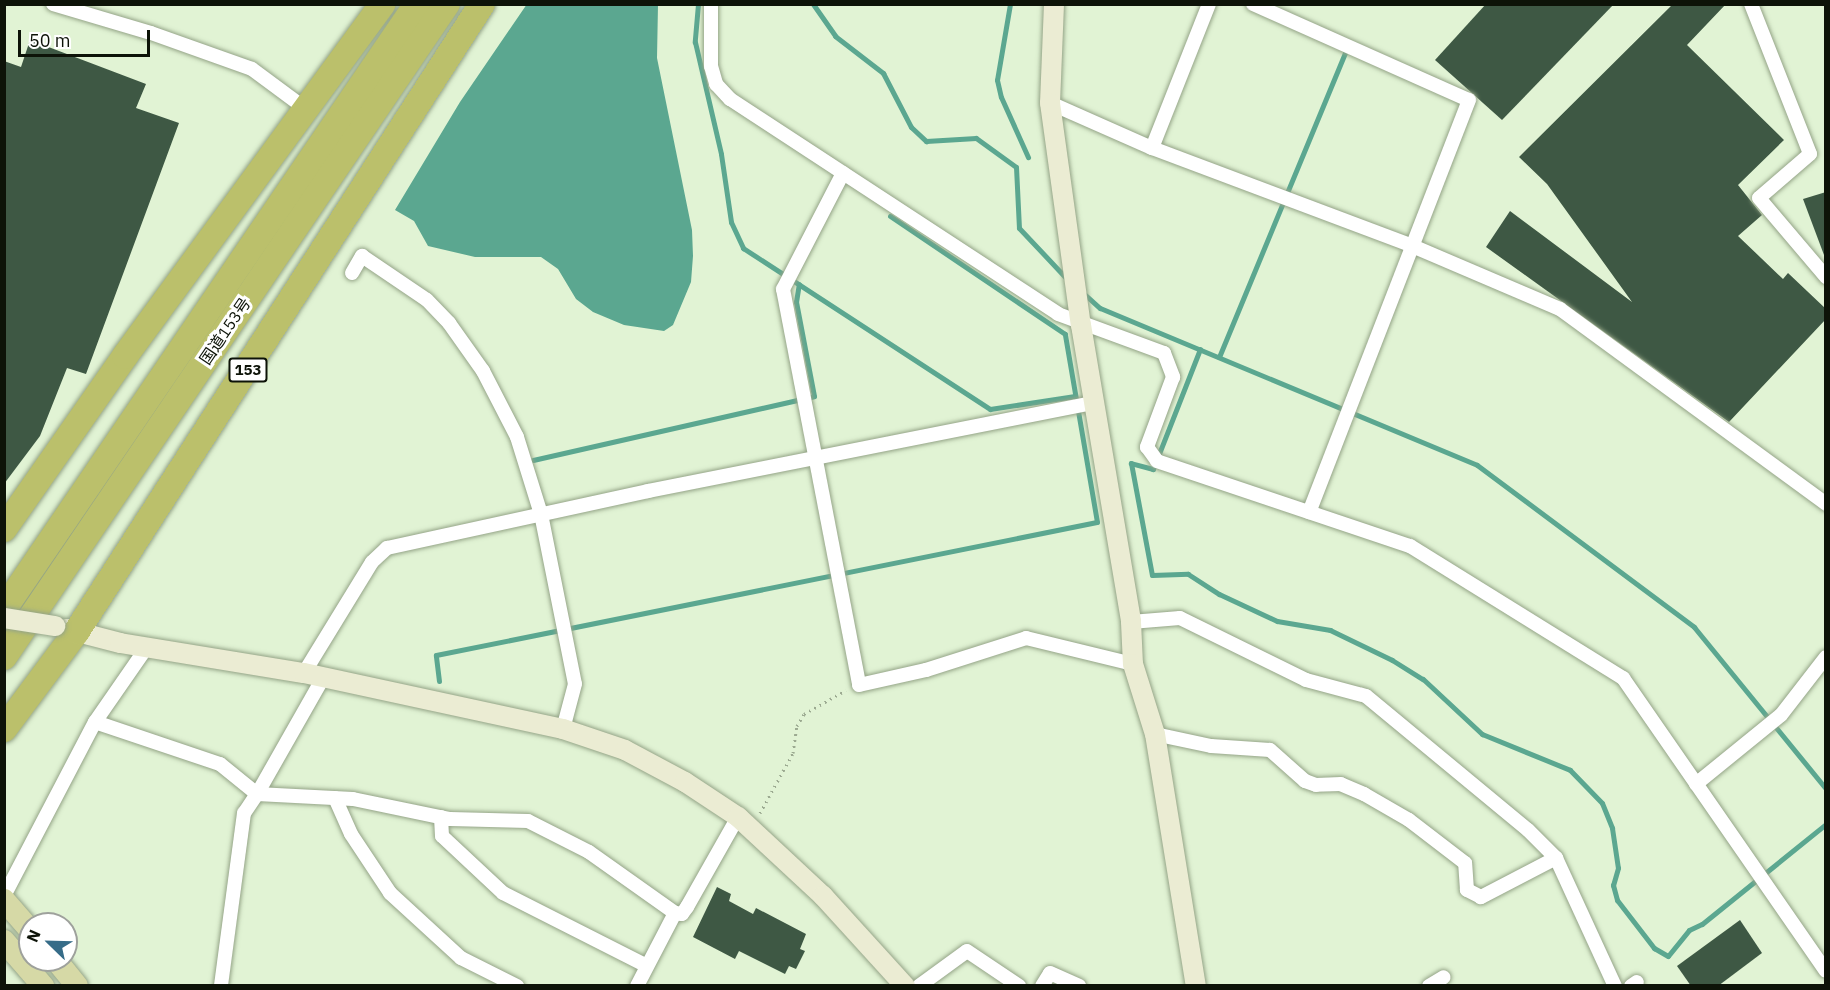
<!DOCTYPE html>
<html>
<head>
<meta charset="utf-8">
<style>
  body { margin:0 }
  #map { position:relative; width:1830px; height:990px; overflow:hidden; background:#e1f3d4; font-family:"IBM Plex Sans","Noto Sans JP",sans-serif }
  div>[style] { position:absolute }
  [style*='--x'] { left:calc(var(--x)*1px); top:calc(var(--y)*1px); width:calc(var(--w)*1px); rotate:calc(var(--a)*1deg) }
  .water>* { inset:0; background:#5ba790 }
  .stream>* { height:5px; margin:-2.5px; padding:0 2.5px; transform-origin:2.5px; border-radius:2.5px; background:#5ba790 }
  .building>* { inset:0; background:#3e5844 }
  .path>* { height:3px; margin-top:-1.5px; transform-origin:0; background:repeating-linear-gradient(90deg,#9caa91 0 1.5px,transparent 0 6px) }
  .roads { filter:drop-shadow(0 0 2px #94a487) drop-shadow(0 0 2px #94a487) }
  .street>* { height:14px; margin:-7px; padding:0 7px; transform-origin:7px; border-radius:7px; background:#fff }
  .secondary>* { height:20px; margin:-10px; padding:0 10px; transform-origin:10px; border-radius:10px; background:#ebecd3 }
  .primary>* { height:22px; margin:-11px; padding:0 11px; transform-origin:11px; border-radius:11px; background:#d6d9a6 }
  .highway>* { height:26px; margin:-13px; padding:0 13px; transform-origin:13px; border-radius:13px; background:#bbc06b }
  .bridges { filter:drop-shadow(0 0 2px #94a487) drop-shadow(0 0 2px #94a487) }
  .secondary-bridge>* { height:20px; margin:-10px; padding:0 10px; transform-origin:10px; border-radius:10px; background:#ebecd3 }
  span { translate:-50% -50%; white-space:nowrap; text-align:center; line-height:1.15; -webkit-text-stroke:6px #fff; paint-order:stroke }
  .shield-label span { padding:2px 4px; background:#fff; border:2px solid; border-radius:4px; -webkit-text-stroke-width:0 }
  .shield-label { font-size:15px; color:#0d1308; font-weight:700 }
  .street-label { font-size:16px; color:#0d1308 }
  .frame { position:absolute; inset:0; border:6px solid #0d1308; pointer-events:none }
  .north { position:absolute; left:18px; top:912px; width:60px; height:60px; box-sizing:border-box; background:#fff; border:2px solid #9ea19c; border-radius:50%; rotate:293deg; font-size:16px; font-weight:700; line-height:24px; text-align:center; color:#0d1308 }
  .north::after { content:''; display:block; margin:auto; width:21px; height:27px; background:#366c88; clip-path:polygon(50% 0,100% 100%,50% 72%,0 100%) }
  .scale { position:absolute; left:18px; top:30px; width:132px; height:27px; box-sizing:border-box; border:3px solid #0d1308; border-top:0; padding-left:8px; font-size:18px; line-height:21px; white-space:nowrap; color:#0d1308; -webkit-text-stroke:4px #fff; paint-order:stroke }
</style>
</head>
<body>
<div id="map">
  <div class="water">
    <div style="clip-path:polygon(527px 4px,658px 5px,657px 58px,692px 230px,693px 256px,691px 282px,673px 325px,664px 331px,624px 325px,593px 312px,576px 299px,558px 269px,541px 257px,475px 257px,428px 246px,414px 221px,395px 210px,460px 102px)"></div>
  </div>
  <div class="stream">
    <div style="--x:698;--y:4;--w:38;--a:95"></div>
    <div style="--x:695;--y:42;--w:115;--a:76.9"></div>
    <div style="--x:721;--y:154;--w:69;--a:81.6"></div>
    <div style="--x:731;--y:222;--w:29;--a:65"></div>
    <div style="--x:743;--y:248;--w:295;--a:33.1"></div>
    <div style="--x:990;--y:409;--w:86;--a:-8.7"></div>
    <div style="--x:813;--y:4;--w:39;--a:55"></div>
    <div style="--x:835;--y:36;--w:61;--a:37.6"></div>
    <div style="--x:883;--y:73;--w:61;--a:62.6"></div>
    <div style="--x:911;--y:127;--w:21;--a:43"></div>
    <div style="--x:926;--y:141;--w:50;--a:-3.4"></div>
    <div style="--x:976;--y:138;--w:49;--a:35.9"></div>
    <div style="--x:1016;--y:167;--w:61;--a:87.2"></div>
    <div style="--x:1019;--y:228;--w:71;--a:46.7"></div>
    <div style="--x:1010;--y:4;--w:77;--a:99.7"></div>
    <div style="--x:997;--y:80;--w:17;--a:77"></div>
    <div style="--x:1001;--y:97;--w:66;--a:65.8"></div>
    <div style="--x:1082;--y:292;--w:24;--a:42"></div>
    <div style="--x:1100;--y:308;--w:408;--a:22.6"></div>
    <div style="--x:1477;--y:465;--w:271;--a:36.7"></div>
    <div style="--x:1694;--y:627;--w:209;--a:50.8"></div>
    <div style="--x:1200;--y:349;--w:129;--a:111.4"></div>
    <div style="--x:1153;--y:469;--w:23;--a:-165"></div>
    <div style="--x:1131;--y:463;--w:114;--a:79.4"></div>
    <div style="--x:1152;--y:575;--w:36;--a:-2"></div>
    <div style="--x:1188;--y:574;--w:37;--a:33"></div>
    <div style="--x:1219;--y:594;--w:64;--a:25"></div>
    <div style="--x:1277;--y:621;--w:54;--a:9.6"></div>
    <div style="--x:1330;--y:630;--w:69;--a:25.8"></div>
    <div style="--x:1392;--y:660;--w:36;--a:32"></div>
    <div style="--x:1423;--y:679;--w:81;--a:43"></div>
    <div style="--x:1482;--y:734;--w:95;--a:22.2"></div>
    <div style="--x:1570;--y:770;--w:46;--a:45.9"></div>
    <div style="--x:1602;--y:803;--w:27;--a:68"></div>
    <div style="--x:1612;--y:828;--w:40;--a:81.5"></div>
    <div style="--x:1618;--y:868;--w:18;--a:106"></div>
    <div style="--x:1613;--y:885;--w:16;--a:75"></div>
    <div style="--x:1617;--y:900;--w:61;--a:52.4"></div>
    <div style="--x:1654;--y:948;--w:16;--a:30"></div>
    <div style="--x:1668;--y:956;--w:33;--a:-51"></div>
    <div style="--x:1689;--y:930;--w:14;--a:-25"></div>
    <div style="--x:1702;--y:924;--w:159;--a:-38.9"></div>
    <div style="--x:1219;--y:357;--w:332;--a:-67.5"></div>
    <div style="--x:533;--y:460;--w:288;--a:-12.8"></div>
    <div style="--x:814;--y:396;--w:96;--a:-100.8"></div>
    <div style="--x:796;--y:302;--w:18;--a:-81"></div>
    <div style="--x:439;--y:681;--w:26;--a:-97"></div>
    <div style="--x:436;--y:655;--w:674;--a:-11.38"></div>
    <div style="--x:1097;--y:522;--w:191;--a:-99.7"></div>
    <div style="--x:1065;--y:334;--w:211;--a:-146"></div>
  </div>
  <div class="building">
    <div style="clip-path:polygon(1486px 4px,1614px 4px,1502px 120px,1435px 60px)"></div>
    <div style="clip-path:polygon(1673px 4px,1726px 4px,1687px 45px,1784px 140px,1738px 185px,1762px 215px,1738px 236px,1783px 279px,1788px 273px,1826px 309px,1826px 319px,1729px 422px,1486px 247px,1510px 211px,1632px 302px,1547px 184px,1519px 157px)"></div>
    <div style="clip-path:polygon(30px 40px,146px 84px,136px 108px,179px 123px,86px 374px,67px 368px,40px 436px,4px 484px,4px 61px,21px 67px)"></div>
    <div style="clip-path:polygon(1826px 192px,1826px 254px,1824px 255px,1803px 199px)"></div>
    <div style="clip-path:polygon(717px 887px,731px 894px,729px 901px,753px 914px,756px 908px,806px 934px,800px 949px,805px 951px,796px 969px,789px 966px,785px 974px,739px 951px,735px 959px,693px 937px)"></div>
    <div style="clip-path:polygon(1740px 920px,1762px 953px,1718px 986px,1691px 986px,1677px 966px)"></div>
  </div>
  <div class="path">
    <div style="--x:760;--y:813;--w:68;--a:-61.2"></div>
    <div style="--x:793;--y:753;--w:27;--a:-82"></div>
    <div style="--x:797;--y:726;--w:14;--a:-60"></div>
    <div style="--x:804;--y:714;--w:48;--a:-29.7"></div>
  </div>
  <div class="roads">
    <div class="street">
      <div style="--x:53;--y:4;--w:102;--a:16.5"></div>
      <div style="--x:151;--y:33;--w:107;--a:19.6"></div>
      <div style="--x:252;--y:69;--w:67;--a:36.5"></div>
      <div style="--x:711;--y:4;--w:62;--a:90"></div>
      <div style="--x:711;--y:66;--w:19;--a:74"></div>
      <div style="--x:716;--y:84;--w:21;--a:47"></div>
      <div style="--x:730;--y:99;--w:392;--a:33.2"></div>
      <div style="--x:1058;--y:314;--w:113;--a:20.2"></div>
      <div style="--x:1164;--y:353;--w:26;--a:69"></div>
      <div style="--x:1173;--y:377;--w:75;--a:110.4"></div>
      <div style="--x:1147;--y:447;--w:17;--a:54"></div>
      <div style="--x:1157;--y:461;--w:267;--a:18.6"></div>
      <div style="--x:1410;--y:546;--w:251;--a:31.8"></div>
      <div style="--x:1623;--y:678;--w:356;--a:55.3"></div>
      <div style="--x:1253;--y:4;--w:236;--a:24"></div>
      <div style="--x:1469;--y:100;--w:442;--a:111.2"></div>
      <div style="--x:1751;--y:4;--w:161;--a:68.5"></div>
      <div style="--x:1810;--y:154;--w:67;--a:139.2"></div>
      <div style="--x:1759;--y:198;--w:104;--a:49.7"></div>
      <div style="--x:1050;--y:103;--w:111;--a:23.8"></div>
      <div style="--x:1152;--y:148;--w:276;--a:20.6"></div>
      <div style="--x:1410;--y:245;--w:163;--a:23.1"></div>
      <div style="--x:1560;--y:309;--w:330;--a:36.2"></div>
      <div style="--x:1152;--y:148;--w:155;--a:-68.4"></div>
      <div style="--x:843;--y:173;--w:131;--a:117.3"></div>
      <div style="--x:783;--y:289;--w:403;--a:79.1"></div>
      <div style="--x:859;--y:685;--w:69;--a:-12.6"></div>
      <div style="--x:926;--y:670;--w:105;--a:-17.7"></div>
      <div style="--x:1026;--y:638;--w:110;--a:13.7"></div>
      <div style="--x:352;--y:273;--w:20;--a:-60"></div>
      <div style="--x:362;--y:256;--w:78;--a:34.1"></div>
      <div style="--x:427;--y:300;--w:32;--a:46"></div>
      <div style="--x:449;--y:323;--w:59;--a:54.7"></div>
      <div style="--x:483;--y:371;--w:74;--a:62.7"></div>
      <div style="--x:517;--y:437;--w:81;--a:72.7"></div>
      <div style="--x:541;--y:514;--w:173;--a:78.7"></div>
      <div style="--x:575;--y:684;--w:47;--a:104.9"></div>
      <div style="--x:1131;--y:622;--w:49;--a:-4.7"></div>
      <div style="--x:1180;--y:618;--w:140;--a:26.2"></div>
      <div style="--x:1306;--y:680;--w:62;--a:14.9"></div>
      <div style="--x:1366;--y:696;--w:210;--a:39.6"></div>
      <div style="--x:1528;--y:830;--w:40;--a:45"></div>
      <div style="--x:1556;--y:858;--w:85;--a:152.5"></div>
      <div style="--x:1481;--y:897;--w:16;--a:-153"></div>
      <div style="--x:1467;--y:890;--w:27;--a:-94"></div>
      <div style="--x:1465;--y:863;--w:71;--a:-142.5"></div>
      <div style="--x:1409;--y:820;--w:52;--a:-150"></div>
      <div style="--x:1364;--y:794;--w:25;--a:-157"></div>
      <div style="--x:1341;--y:784;--w:25;--a:178"></div>
      <div style="--x:1316;--y:785;--w:12;--a:-160"></div>
      <div style="--x:1305;--y:781;--w:47;--a:-138.5"></div>
      <div style="--x:1270;--y:750;--w:59;--a:-176.1"></div>
      <div style="--x:1211;--y:746;--w:57;--a:-167.9"></div>
      <div style="--x:304;--y:673;--w:130;--a:-58.5"></div>
      <div style="--x:372;--y:562;--w:21;--a:-43"></div>
      <div style="--x:387;--y:548;--w:267;--a:-12.3"></div>
      <div style="--x:648;--y:491;--w:457;--a:-11.2"></div>
      <div style="--x:323;--y:678;--w:133;--a:119.6"></div>
      <div style="--x:257;--y:794;--w:96;--a:3"></div>
      <div style="--x:353;--y:799;--w:99;--a:11.7"></div>
      <div style="--x:450;--y:819;--w:78;--a:1.5"></div>
      <div style="--x:528;--y:821;--w:68;--a:26.9"></div>
      <div style="--x:589;--y:852;--w:105;--a:35.3"></div>
      <div style="--x:95;--y:722;--w:91;--a:-55.3"></div>
      <div style="--x:1696;--y:784;--w:109;--a:-39.1"></div>
      <div style="--x:1781;--y:715;--w:73;--a:-52.2"></div>
      <div style="--x:335;--y:798;--w:39;--a:66"></div>
      <div style="--x:351;--y:834;--w:71;--a:56.5"></div>
      <div style="--x:390;--y:893;--w:96;--a:42.5"></div>
      <div style="--x:461;--y:958;--w:63;--a:26.6"></div>
      <div style="--x:441;--y:817;--w:19;--a:87"></div>
      <div style="--x:442;--y:836;--w:83;--a:43.1"></div>
      <div style="--x:503;--y:893;--w:161;--a:26.9"></div>
      <div style="--x:1556;--y:858;--w:141;--a:65.3"></div>
      <div style="--x:4;--y:896;--w:196;--a:-62.4"></div>
      <div style="--x:95;--y:722;--w:132;--a:18.6"></div>
      <div style="--x:220;--y:764;--w:48;--a:39"></div>
      <div style="--x:257;--y:794;--w:23;--a:124"></div>
      <div style="--x:244;--y:813;--w:175;--a:97.6"></div>
      <div style="--x:637;--y:986;--w:82;--a:-62.5"></div>
      <div style="--x:675;--y:913;--w:7;--a:8"></div>
      <div style="--x:682;--y:914;--w:9;--a:-54"></div>
      <div style="--x:687;--y:907;--w:103;--a:-60.5"></div>
      <div style="--x:919;--y:986;--w:59;--a:-36.1"></div>
      <div style="--x:967;--y:951;--w:63;--a:33.9"></div>
      <div style="--x:1042;--y:986;--w:15;--a:-58"></div>
      <div style="--x:1050;--y:973;--w:32;--a:24"></div>
      <div style="--x:1429;--y:986;--w:17;--a:-31"></div>
      <div style="--x:1631;--y:986;--w:7;--a:-34"></div>
    </div>
    <div class="secondary">
      <div style="--x:1054;--y:4;--w:99;--a:92.3"></div>
      <div style="--x:1050;--y:103;--w:224;--a:82.1"></div>
      <div style="--x:1081;--y:325;--w:301;--a:80.4"></div>
      <div style="--x:1131;--y:622;--w:42;--a:87.3"></div>
      <div style="--x:1133;--y:664;--w:73;--a:72.6"></div>
      <div style="--x:1155;--y:734;--w:255;--a:80.8"></div>
      <div style="--x:66;--y:629;--w:56;--a:14.5"></div>
      <div style="--x:120;--y:643;--w:186;--a:9.3"></div>
      <div style="--x:304;--y:673;--w:265;--a:12.2"></div>
      <div style="--x:563;--y:729;--w:65;--a:18.7"></div>
      <div style="--x:625;--y:750;--w:68;--a:28.1"></div>
      <div style="--x:685;--y:782;--w:64;--a:33.4"></div>
      <div style="--x:738;--y:817;--w:116;--a:42.9"></div>
      <div style="--x:823;--y:896;--w:122;--a:47.7"></div>
    </div>
    <div class="primary">
      <div style="--x:4;--y:900;--w:40;--a:49"></div>
      <div style="--x:4;--y:941;--w:60;--a:49.1"></div>
      <div style="--x:56;--y:960;--w:33;--a:51"></div>
    </div>
    <div class="highway">
      <div style="--x:4;--y:529;--w:211;--a:-55"></div>
      <div style="--x:125;--y:356;--w:436;--a:-53.8"></div>
      <div style="--x:4;--y:609;--w:733;--a:-55.68"></div>
      <div style="--x:4;--y:657;--w:789;--a:-55.85"></div>
      <div style="--x:4;--y:729;--w:122;--a:-53.3"></div>
      <div style="--x:77;--y:631;--w:746;--a:-57.14"></div>
    </div>
  </div>
  <div class="bridges">
    <div class="secondary-bridge">
      <div style="--x:4;--y:618;--w:52;--a:8.9"></div>
    </div>
  </div>
  <div class="shield-label">
    <span style="left:248px;top:370px">153</span>
  </div>
  <div class="street-label">
    <span style="left:225px;top:331px;rotate:-56deg">国道153号</span>
  </div>
  <div class="frame"></div>
  <div class="north">N</div>
  <div class="scale">50 m</div>
</div>
</body>
</html>
